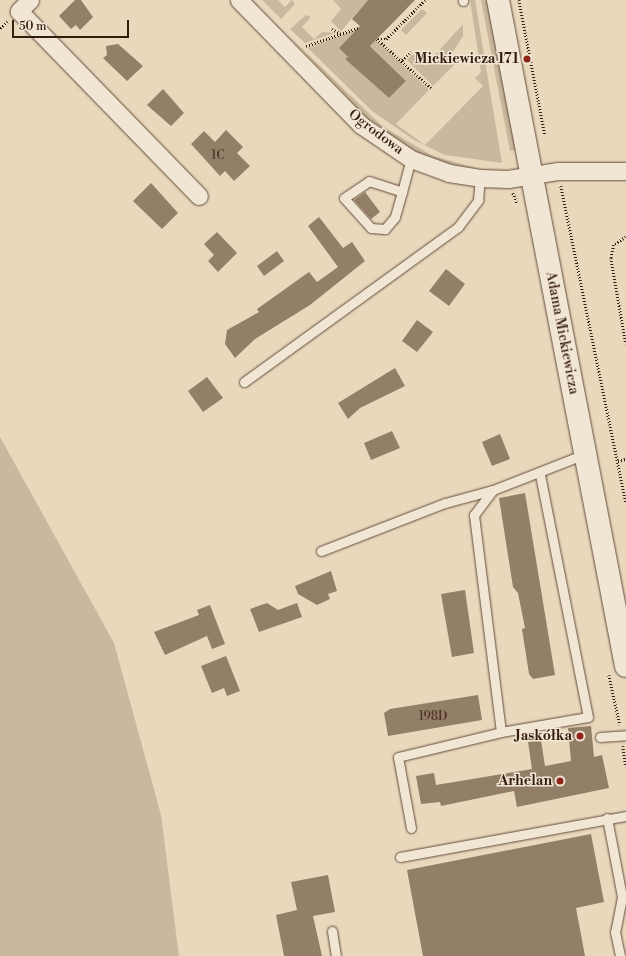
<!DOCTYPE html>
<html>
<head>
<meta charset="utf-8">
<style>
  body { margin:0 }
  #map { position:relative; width:626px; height:956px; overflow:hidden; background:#e9d8bc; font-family:"Libre Bodoni",serif }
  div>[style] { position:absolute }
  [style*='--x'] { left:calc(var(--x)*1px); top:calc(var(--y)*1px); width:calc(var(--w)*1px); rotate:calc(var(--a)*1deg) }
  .green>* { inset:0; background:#cab89e }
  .building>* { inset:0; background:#937e68 }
  .path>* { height:2.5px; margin-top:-1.25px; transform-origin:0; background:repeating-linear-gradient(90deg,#351c0e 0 1px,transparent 0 3px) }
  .roads { filter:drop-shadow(0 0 1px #624b3a) drop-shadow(0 0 1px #624b3a) }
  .lane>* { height:9px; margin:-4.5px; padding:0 4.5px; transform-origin:4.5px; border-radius:4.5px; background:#f1e6d3 }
  .street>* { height:17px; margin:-8.5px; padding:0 8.5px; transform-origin:8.5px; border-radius:8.5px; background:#f1e6d3 }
  .secondary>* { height:22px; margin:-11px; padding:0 11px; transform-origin:11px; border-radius:11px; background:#f1e6d3 }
  .dots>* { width:11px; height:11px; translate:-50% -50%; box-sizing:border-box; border:2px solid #f1e6d3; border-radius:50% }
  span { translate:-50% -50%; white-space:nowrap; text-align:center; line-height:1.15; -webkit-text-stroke:3px #f1e6d3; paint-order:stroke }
  .number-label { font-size:12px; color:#4c3424 }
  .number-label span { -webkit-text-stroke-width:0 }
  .poi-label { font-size:14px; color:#351c0e; font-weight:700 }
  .right { translate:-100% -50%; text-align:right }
  .street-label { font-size:14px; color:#351c0e }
  .scale { position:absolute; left:12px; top:20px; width:117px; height:18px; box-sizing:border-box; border:2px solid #351c0e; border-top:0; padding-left:5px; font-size:12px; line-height:14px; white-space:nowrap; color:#351c0e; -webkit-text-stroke:3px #f1e6d3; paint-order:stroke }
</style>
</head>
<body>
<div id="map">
  <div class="green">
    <div style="clip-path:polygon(262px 0,278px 0,285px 7px,292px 0,295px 4px,281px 19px)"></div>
    <div style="clip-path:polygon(333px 0,368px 0,341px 31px,331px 21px,341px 9px)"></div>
    <div style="clip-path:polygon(470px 0,475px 0,502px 163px,445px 155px,414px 140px,372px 111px,308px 48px,358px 29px,339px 48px,348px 57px,345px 59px,389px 98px,406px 81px,370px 45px,376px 40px,429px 90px,396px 124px,425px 145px,483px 86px,475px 78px,481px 72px)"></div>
    <div style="clip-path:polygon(481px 0,487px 0,516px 150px,510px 151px)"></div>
    <div style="clip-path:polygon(422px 9px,427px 13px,406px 35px,401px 30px)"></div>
    <div style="clip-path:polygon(306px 15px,311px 17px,302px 27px,314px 39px,322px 32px,335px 33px,305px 43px,290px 29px)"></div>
    <div style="clip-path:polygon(463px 24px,463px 36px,449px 58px,452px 64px,456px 63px,433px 86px,407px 60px,413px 54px,425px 66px)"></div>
    <div style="clip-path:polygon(288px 35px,382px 126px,431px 155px,478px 169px,441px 162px,416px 152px,368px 119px)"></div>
    <div style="clip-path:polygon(0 437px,114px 643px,161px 815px,179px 956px,0 956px)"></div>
  </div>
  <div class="building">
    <div style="clip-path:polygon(75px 0,81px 0,93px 17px,80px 30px,76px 25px,71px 29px,59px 16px)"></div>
    <div style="clip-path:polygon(368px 0,415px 0,370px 46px,406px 81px,389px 98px,345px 59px,348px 57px,339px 48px,360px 26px,352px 19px)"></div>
    <div style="clip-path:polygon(118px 44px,143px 66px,127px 81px,103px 58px,107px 55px,106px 46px)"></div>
    <div style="clip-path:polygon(163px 89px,184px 113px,171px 126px,147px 105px)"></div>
    <div style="clip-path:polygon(226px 130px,243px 147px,237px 153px,250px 166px,234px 181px,225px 171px,220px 176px,191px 144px,204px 131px,215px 142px)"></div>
    <div style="clip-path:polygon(151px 183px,178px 213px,162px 229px,133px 201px)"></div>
    <div style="clip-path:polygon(365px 192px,380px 212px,371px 219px,354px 200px)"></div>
    <div style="clip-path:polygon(319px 217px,343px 248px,352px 242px,365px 261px,310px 305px,255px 339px,235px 358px,225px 344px,227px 330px,259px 312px,257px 309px,309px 272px,317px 282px,338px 267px,308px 226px)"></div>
    <div style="clip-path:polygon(217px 232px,237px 253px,218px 272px,208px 261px,214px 255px,204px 244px)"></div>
    <div style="clip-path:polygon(277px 251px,284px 261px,264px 276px,257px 266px)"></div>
    <div style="clip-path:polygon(446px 269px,465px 284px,449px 306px,429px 291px)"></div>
    <div style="clip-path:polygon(417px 320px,433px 332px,417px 352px,402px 341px)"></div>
    <div style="clip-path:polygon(395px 368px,405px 386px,360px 408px,348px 419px,338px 403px)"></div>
    <div style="clip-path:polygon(207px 377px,223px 398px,203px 412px,188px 391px)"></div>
    <div style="clip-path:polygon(392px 431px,400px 448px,371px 460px,364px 443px)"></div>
    <div style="clip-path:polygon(500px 434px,510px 459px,492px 466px,482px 442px)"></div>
    <div style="clip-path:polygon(525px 493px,555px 675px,533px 679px,529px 674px,522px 629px,525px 628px,518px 593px,513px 587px,499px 498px)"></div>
    <div style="clip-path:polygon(331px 571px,337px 591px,328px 594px,330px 599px,317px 605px,298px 594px,295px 586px)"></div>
    <div style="clip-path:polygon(465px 590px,474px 653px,452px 657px,441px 594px)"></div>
    <div style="clip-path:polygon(267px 603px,278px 610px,297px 603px,302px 617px,259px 632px,250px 609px)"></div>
    <div style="clip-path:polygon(210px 605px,225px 644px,212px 649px,207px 636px,165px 655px,154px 632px,199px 615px,197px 610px)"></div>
    <div style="clip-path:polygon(226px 656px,240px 691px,227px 696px,224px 688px,212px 693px,201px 666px)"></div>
    <div style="clip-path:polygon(478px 695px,482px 720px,388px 736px,384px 713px,390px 709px)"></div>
    <div style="clip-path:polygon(591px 726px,594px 757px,602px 755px,609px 788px,517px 807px,514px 791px,441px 806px,440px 802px,421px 804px,416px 776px,434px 773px,436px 785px,532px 769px,528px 742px,541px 740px,545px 766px,571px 761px,568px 728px)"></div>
    <div style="clip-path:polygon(591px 834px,604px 902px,576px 908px,585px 956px,423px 956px,407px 870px)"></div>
    <div style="clip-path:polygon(328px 875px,335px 912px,313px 916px,322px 956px,284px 956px,276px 915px,297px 910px,291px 882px)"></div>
  </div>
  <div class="path">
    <div style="--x:519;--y:0;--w:137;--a:79.1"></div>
    <div style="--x:0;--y:28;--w:11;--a:-41"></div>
    <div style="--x:332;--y:29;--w:9;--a:27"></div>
    <div style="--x:377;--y:39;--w:73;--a:42.2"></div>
    <div style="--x:378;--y:39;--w:8;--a:0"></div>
    <div style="--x:386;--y:39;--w:55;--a:-45"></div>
    <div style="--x:306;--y:46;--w:55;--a:-19.1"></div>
    <div style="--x:402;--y:60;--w:12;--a:-42"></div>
    <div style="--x:561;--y:186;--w:323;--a:78.4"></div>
    <div style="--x:513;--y:193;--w:11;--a:68"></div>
    <div style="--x:626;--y:237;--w:14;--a:146"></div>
    <div style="--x:614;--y:245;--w:13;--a:103"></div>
    <div style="--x:611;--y:258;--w:87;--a:80.1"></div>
    <div style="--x:618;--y:461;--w:8;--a:-14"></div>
    <div style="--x:609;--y:675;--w:51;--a:77.6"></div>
    <div style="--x:623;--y:746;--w:21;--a:82"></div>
  </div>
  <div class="roads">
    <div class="lane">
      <div style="--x:463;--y:0;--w:1;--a:90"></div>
      <div style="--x:402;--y:192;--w:26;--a:106"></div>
      <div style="--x:395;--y:217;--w:16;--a:130"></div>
      <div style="--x:385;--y:229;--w:14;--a:-176"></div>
      <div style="--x:371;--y:228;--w:40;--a:-132"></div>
      <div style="--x:344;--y:198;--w:30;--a:-34"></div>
      <div style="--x:369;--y:181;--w:35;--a:18"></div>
      <div style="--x:402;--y:192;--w:34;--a:-75"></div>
      <div style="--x:244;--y:382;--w:264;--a:-35.9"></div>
      <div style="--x:458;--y:227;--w:34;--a:-53"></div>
      <div style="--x:478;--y:200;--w:22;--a:-85"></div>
      <div style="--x:321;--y:551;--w:133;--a:-21.2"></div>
      <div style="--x:445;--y:503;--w:50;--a:-15.2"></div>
      <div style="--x:501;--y:732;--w:219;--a:-97.1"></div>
      <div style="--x:474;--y:515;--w:31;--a:-53"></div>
      <div style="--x:493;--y:490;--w:99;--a:-21.4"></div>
      <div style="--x:600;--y:737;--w:26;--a:-4"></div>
      <div style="--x:607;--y:818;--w:80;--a:79.2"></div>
      <div style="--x:622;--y:897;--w:36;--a:101"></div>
      <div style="--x:615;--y:932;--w:25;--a:78"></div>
      <div style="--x:411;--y:828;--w:72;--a:-100.4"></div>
      <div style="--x:398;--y:757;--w:106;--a:-13.6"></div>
      <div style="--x:501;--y:732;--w:88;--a:-9.8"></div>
      <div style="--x:588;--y:717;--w:248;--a:-101.2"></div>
      <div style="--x:400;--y:857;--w:230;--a:-10.3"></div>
      <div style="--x:332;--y:931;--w:25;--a:81"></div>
    </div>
    <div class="street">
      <div style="--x:30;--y:0;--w:16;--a:135"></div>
      <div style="--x:19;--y:11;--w:258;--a:45.8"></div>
      <div style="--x:239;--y:0;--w:175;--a:45.7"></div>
      <div style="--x:361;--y:125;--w:60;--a:34.2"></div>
      <div style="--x:411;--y:159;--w:40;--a:20.2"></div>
      <div style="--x:449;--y:173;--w:31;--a:9"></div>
      <div style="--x:480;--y:178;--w:28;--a:2"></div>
      <div style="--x:508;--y:179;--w:51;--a:-9.1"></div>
      <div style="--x:558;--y:171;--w:68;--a:0"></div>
    </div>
    <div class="secondary">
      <div style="--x:498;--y:0;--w:678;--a:79.12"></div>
    </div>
  </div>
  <div class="dots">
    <div style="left:527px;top:59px;background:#8f2418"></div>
    <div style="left:580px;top:736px;background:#8f2418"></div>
    <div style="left:560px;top:781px;background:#8f2418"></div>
  </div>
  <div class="number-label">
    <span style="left:218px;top:156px">1C</span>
    <span style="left:433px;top:717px">198D</span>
  </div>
  <div class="poi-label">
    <span class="right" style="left:519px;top:59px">Mickiewicza 171</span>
    <span class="right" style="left:572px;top:736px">Jaskółka</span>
    <span class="right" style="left:552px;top:781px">Arhelan</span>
  </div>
  <div class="street-label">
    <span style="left:376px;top:132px;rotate:37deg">Ogrodowa</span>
    <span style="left:562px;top:333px;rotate:79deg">Adama Mickiewicza</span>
  </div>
  <div class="scale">50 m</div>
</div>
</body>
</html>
